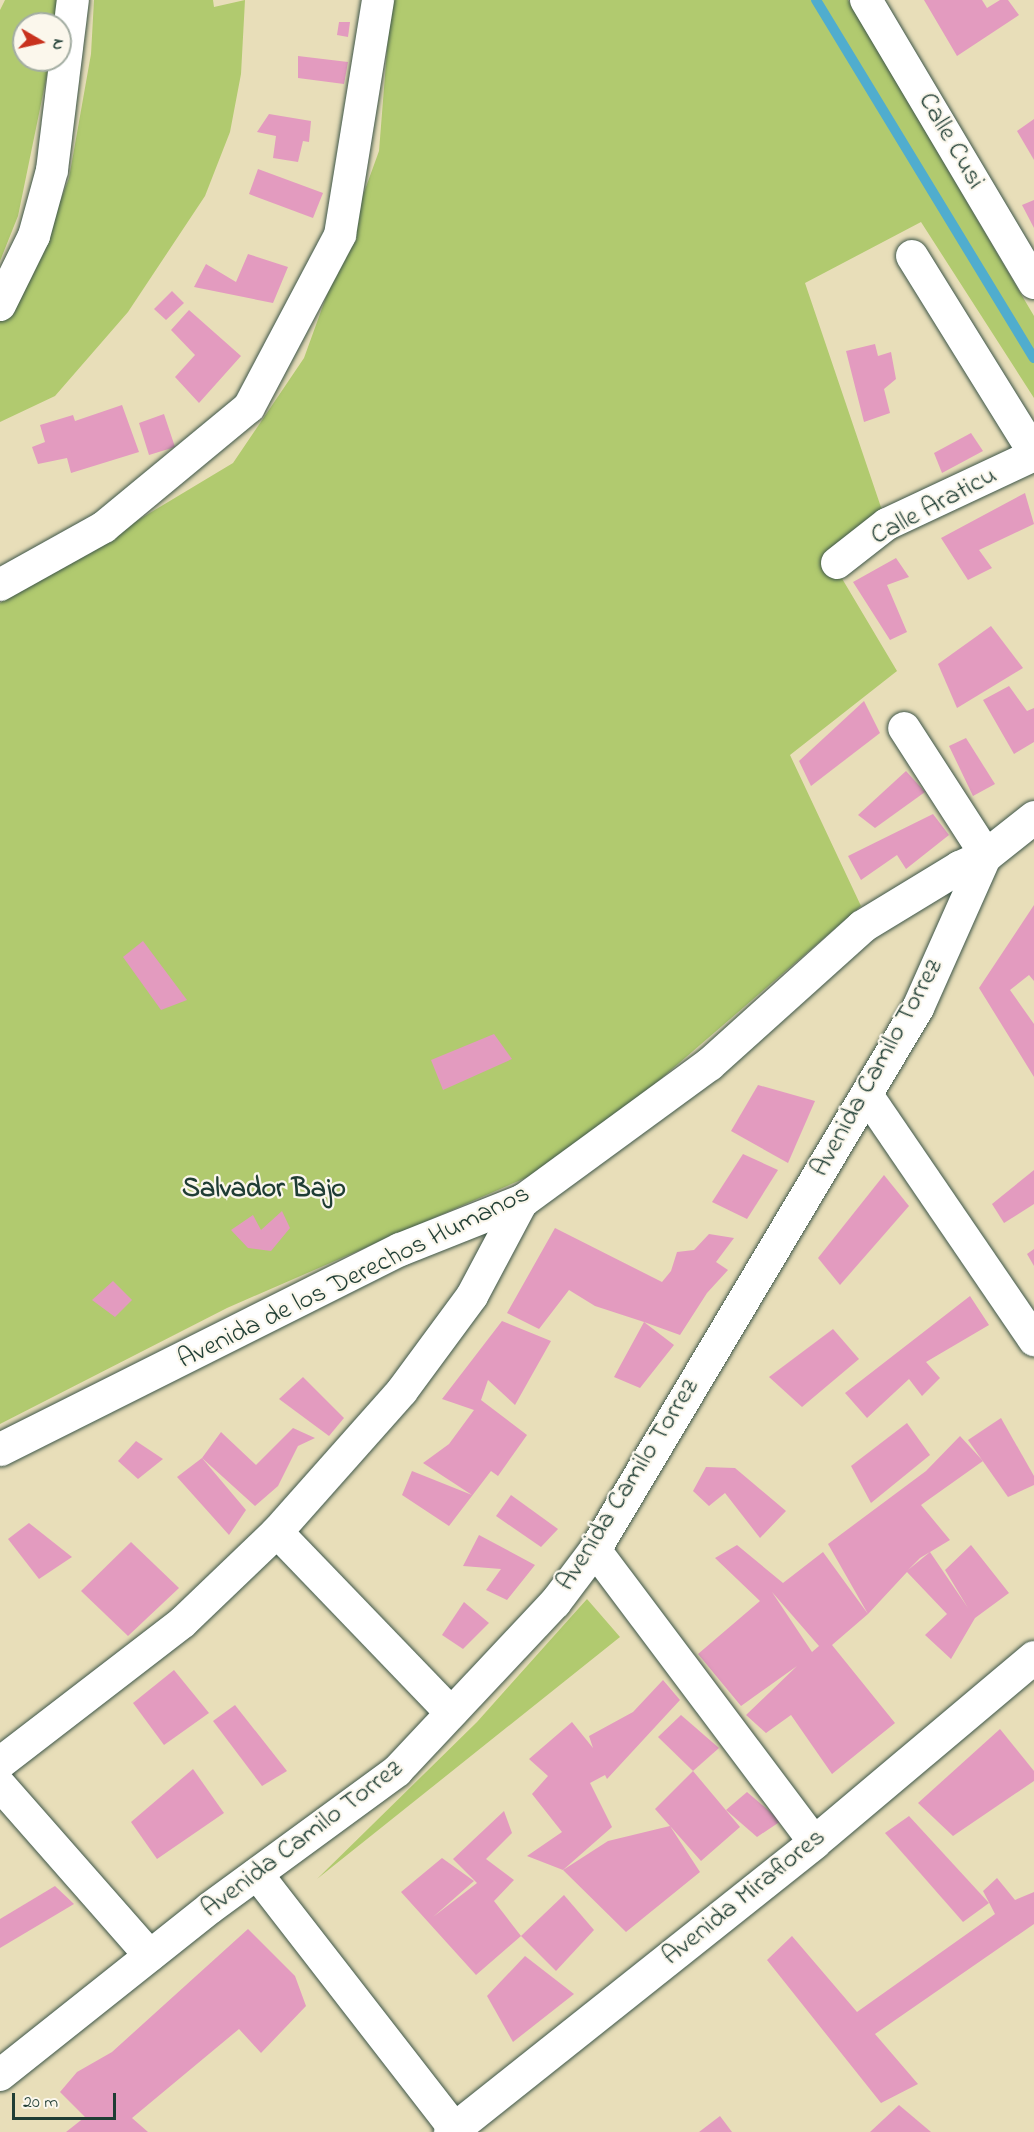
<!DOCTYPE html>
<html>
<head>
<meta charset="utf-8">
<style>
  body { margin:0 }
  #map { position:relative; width:1034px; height:2132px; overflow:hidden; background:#e8deb9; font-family:"Indie Flower",sans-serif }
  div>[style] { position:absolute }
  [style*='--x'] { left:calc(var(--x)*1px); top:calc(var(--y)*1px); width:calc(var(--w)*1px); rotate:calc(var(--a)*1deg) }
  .green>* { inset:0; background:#b1ca6f }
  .stream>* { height:10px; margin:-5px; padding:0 5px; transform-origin:5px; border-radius:5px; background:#50adce }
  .building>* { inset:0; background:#e39bbf }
  .roads { filter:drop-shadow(0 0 2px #3d5548) drop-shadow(0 0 2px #3d5548) }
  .street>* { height:32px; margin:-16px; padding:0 16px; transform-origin:16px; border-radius:16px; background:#fff }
  .secondary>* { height:33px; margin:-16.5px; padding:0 16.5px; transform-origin:16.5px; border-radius:16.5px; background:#fff }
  span { translate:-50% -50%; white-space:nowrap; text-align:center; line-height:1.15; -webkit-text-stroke:4.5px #fbf7ec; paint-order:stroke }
  .street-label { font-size:27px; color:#1f3d34 }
  .neighbourhood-label { font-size:28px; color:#1f3d34; font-weight:700 }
  .north { position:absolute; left:12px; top:12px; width:60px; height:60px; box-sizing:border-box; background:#fbf7ec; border:2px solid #a3ada2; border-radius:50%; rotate:99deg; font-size:16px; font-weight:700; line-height:24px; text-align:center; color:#1f3d34 }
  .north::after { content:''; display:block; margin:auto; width:21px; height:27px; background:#c8321e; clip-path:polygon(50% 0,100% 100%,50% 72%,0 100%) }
  .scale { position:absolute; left:12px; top:2093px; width:104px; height:27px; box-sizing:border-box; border:3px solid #1f3d34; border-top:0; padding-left:8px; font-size:18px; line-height:21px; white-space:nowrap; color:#1f3d34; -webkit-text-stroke:4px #fbf7ec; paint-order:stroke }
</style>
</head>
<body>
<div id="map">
  <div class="green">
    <div style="clip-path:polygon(5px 0,58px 0,55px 24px,24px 24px,24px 60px,50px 60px,18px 216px,0 261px,0 10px)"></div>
    <div style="clip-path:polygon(94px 0,213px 0,214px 7px,245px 0,241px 74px,230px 132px,205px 196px,128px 312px,55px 396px,0 422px,0 320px,31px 279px,69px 178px,91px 54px)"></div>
    <div style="clip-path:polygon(391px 0,848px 0,1034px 316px,1034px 398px,921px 222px,805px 283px,886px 522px,828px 555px,897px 671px,790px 755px,861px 906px,634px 1102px,546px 1169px,227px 1308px,0 1424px,0 603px,233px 463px,304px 358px,379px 151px)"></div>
    <div style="clip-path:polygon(587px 1599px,620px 1637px,317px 1879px,477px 1722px)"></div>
  </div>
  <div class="stream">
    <div style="--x:816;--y:0;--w:419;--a:58.7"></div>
  </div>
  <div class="building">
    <div style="clip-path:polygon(924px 0,982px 0,987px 8px,1000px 0,1008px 0,1019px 15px,957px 56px)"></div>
    <div style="clip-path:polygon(339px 22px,350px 22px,348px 37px,337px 35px)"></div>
    <div style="clip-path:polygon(298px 56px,348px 62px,344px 84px,298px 78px)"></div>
    <div style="clip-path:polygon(269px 114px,311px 121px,309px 142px,303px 141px,298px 162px,273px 158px,276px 136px,257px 132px)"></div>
    <div style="clip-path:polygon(1034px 119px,1034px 160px,1017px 131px)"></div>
    <div style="clip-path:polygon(258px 169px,323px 193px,313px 218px,249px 194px)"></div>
    <div style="clip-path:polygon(1034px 200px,1034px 228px,1022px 205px)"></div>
    <div style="clip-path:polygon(248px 254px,288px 267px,273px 303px,194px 287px,206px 264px,236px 282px)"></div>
    <div style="clip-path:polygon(172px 291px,184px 303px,166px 320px,154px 309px)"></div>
    <div style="clip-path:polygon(189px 310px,241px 356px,199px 403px,175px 377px,195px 355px,171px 330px)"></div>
    <div style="clip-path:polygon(875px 344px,878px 356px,891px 352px,896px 379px,884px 389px,890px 413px,864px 422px,846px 351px)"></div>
    <div style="clip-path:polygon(122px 405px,139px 452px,71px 473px,67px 458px,38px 464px,32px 447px,45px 442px,40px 425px,73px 415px,75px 421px)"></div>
    <div style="clip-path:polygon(164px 414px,175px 447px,149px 455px,139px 423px)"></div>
    <div style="clip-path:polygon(971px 433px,983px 451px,942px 473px,934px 453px)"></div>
    <div style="clip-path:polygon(1025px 493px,1034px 524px,979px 550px,992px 568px,968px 580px,941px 538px)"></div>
    <div style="clip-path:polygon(896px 558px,909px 577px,887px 585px,907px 632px,890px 640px,853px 582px)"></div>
    <div style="clip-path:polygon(991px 626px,1023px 668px,957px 708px,938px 664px)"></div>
    <div style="clip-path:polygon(1009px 686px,1027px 711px,1034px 708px,1034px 742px,1014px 754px,983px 700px)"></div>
    <div style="clip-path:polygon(864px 701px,880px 733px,811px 786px,799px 761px)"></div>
    <div style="clip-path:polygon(966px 738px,995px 784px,973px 796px,949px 746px)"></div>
    <div style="clip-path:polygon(906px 771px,925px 792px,875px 828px,858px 815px)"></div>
    <div style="clip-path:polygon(933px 814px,949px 835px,906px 869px,897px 855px,861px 880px,848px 856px)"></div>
    <div style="clip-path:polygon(1034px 905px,1034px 981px,1029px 975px,1010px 990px,1034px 1024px,1034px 1077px,979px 988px)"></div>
    <div style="clip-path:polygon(143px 941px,187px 1000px,161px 1010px,123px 957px)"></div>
    <div style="clip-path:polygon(494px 1034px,512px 1059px,443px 1090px,431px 1060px)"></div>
    <div style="clip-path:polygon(758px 1085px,815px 1101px,788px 1163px,731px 1131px)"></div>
    <div style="clip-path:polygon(743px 1154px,778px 1170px,747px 1219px,712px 1202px)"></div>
    <div style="clip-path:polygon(1034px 1170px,1034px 1204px,1004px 1223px,992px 1204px)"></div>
    <div style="clip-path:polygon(884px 1175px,909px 1206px,840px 1285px,818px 1258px)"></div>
    <div style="clip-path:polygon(282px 1211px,290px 1228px,271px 1251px,248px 1248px,231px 1230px,253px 1215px,261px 1230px)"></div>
    <div style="clip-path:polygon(555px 1228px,662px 1282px,671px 1271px,677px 1252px,694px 1250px,709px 1234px,734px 1238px,716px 1262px,728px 1270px,707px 1293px,680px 1335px,644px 1322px,674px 1345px,640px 1388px,614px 1377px,644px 1322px,595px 1306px,569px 1290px,539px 1329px,507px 1313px)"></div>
    <div style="clip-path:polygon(1034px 1249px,1034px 1266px,1027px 1254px)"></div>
    <div style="clip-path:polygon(113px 1281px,132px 1300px,115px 1317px,92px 1300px)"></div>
    <div style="clip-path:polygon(970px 1296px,989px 1325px,926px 1362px,940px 1378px,922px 1396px,909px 1379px,867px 1418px,845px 1393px)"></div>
    <div style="clip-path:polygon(502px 1321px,551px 1341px,515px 1405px,488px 1380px,481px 1400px,527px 1435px,498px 1476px,491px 1471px,449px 1526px,402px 1495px,412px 1471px,472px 1495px,423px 1463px,449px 1444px,474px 1410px,442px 1399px)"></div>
    <div style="clip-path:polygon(833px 1329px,859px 1359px,802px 1407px,769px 1377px)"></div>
    <div style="clip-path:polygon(303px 1377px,344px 1418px,329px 1436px,279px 1399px)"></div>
    <div style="clip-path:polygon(1001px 1418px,1034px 1476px,1034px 1485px,1008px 1497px,968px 1440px)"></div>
    <div style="clip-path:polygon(907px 1423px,930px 1455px,871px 1503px,851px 1466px)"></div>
    <div style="clip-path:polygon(293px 1428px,315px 1438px,298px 1446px,278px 1486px,255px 1506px,202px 1458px,246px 1510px,229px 1535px,177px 1477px,202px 1458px,221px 1432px,256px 1465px)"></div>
    <div style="clip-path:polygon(evenodd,960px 1436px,983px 1461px,921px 1505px,950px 1540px,920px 1558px,908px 1570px,930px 1552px,968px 1608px,945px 1570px,971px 1545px,1009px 1593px,975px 1618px,951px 1659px,925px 1635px,947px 1614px,907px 1572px,868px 1614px,832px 1645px,895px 1723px,832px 1774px,791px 1715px,766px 1733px,746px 1715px,797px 1666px,741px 1706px,698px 1654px,760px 1601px,715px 1558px,737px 1545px,783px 1583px,823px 1552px,868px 1614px,828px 1544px,926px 1471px,960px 1436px,772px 1592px,819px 1646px,812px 1652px,772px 1592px)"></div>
    <div style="clip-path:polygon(136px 1441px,163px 1459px,138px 1479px,118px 1461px)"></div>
    <div style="clip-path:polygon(706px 1467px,735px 1468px,786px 1511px,760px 1538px,725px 1493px,709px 1506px,693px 1491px)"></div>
    <div style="clip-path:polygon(511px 1495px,558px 1529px,541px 1547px,496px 1516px)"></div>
    <div style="clip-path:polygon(29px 1523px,72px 1557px,39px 1579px,8px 1539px)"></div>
    <div style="clip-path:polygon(479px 1535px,535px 1565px,507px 1600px,486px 1590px,501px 1569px,463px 1566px)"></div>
    <div style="clip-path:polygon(131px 1542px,179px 1588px,128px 1636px,81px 1591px)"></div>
    <div style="clip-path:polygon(464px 1602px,489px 1623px,463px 1649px,442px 1635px)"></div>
    <div style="clip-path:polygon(174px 1670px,209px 1713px,164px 1745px,133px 1703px)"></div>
    <div style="clip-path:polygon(663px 1680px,680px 1700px,607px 1779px,605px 1775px,590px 1783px,612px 1827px,563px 1870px,527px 1856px,562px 1832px,532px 1794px,548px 1776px,529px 1759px,572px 1722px,593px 1748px,589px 1736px,633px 1712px)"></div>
    <div style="clip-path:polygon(235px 1705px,287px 1771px,262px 1786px,213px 1721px)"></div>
    <div style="clip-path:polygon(681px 1715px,719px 1748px,693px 1771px,658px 1737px)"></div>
    <div style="clip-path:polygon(1000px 1729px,1034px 1771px,1034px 1781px,953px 1836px,918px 1803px)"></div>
    <div style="clip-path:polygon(193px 1769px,224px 1813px,157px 1859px,131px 1822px)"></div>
    <div style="clip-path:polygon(693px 1771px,740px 1827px,701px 1861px,670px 1826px,700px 1872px,626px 1932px,563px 1870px,608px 1841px,670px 1826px,655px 1809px)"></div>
    <div style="clip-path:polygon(747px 1792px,781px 1821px,757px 1837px,726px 1810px)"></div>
    <div style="clip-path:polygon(504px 1811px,512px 1833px,486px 1859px,514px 1880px,494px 1901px,521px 1936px,476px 1975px,401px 1892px,442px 1858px,474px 1881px,433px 1917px,477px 1883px,453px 1859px)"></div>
    <div style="clip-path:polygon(909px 1816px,989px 1903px,963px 1922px,885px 1833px)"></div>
    <div style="clip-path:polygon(997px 1878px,1015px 1900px,1034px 1892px,1034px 1924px,875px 2034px,918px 2084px,881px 2103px,767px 1960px,792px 1936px,857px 2012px,995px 1914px,983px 1891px)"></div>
    <div style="clip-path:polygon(55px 1886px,74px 1904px,0 1948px,0 1919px)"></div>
    <div style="clip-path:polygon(564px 1895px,594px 1930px,556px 1971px,521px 1936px)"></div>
    <div style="clip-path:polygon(248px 1929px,295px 1976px,306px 2006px,261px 2053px,239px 2029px,132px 2118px,148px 2132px,66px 2132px,85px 2117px,60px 2092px,77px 2072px,112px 2052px)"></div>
    <div style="clip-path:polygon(525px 1956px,574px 1994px,513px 2042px,487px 1996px)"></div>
    <div style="clip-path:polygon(899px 2105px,931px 2132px,870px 2132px)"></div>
    <div style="clip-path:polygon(720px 2116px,732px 2132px,699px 2132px)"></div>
  </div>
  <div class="roads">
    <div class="street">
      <div style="--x:866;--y:0;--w:329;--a:59.3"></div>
      <div style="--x:912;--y:256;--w:232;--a:58.2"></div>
      <div style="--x:0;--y:305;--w:77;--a:-63.8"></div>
      <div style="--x:34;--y:236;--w:68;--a:-74.7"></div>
      <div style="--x:52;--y:170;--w:171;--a:-83"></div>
      <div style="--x:837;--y:563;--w:63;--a:-38"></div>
      <div style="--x:887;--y:524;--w:162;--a:-25.1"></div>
      <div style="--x:0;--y:585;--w:119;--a:-29.1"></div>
      <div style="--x:104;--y:527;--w:188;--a:-39.6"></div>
      <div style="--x:249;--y:407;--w:195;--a:-62.1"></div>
      <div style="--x:340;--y:235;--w:238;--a:-80.8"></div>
      <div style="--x:867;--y:1095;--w:297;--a:55.7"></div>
      <div style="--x:277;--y:1532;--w:251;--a:46.1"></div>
      <div style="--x:595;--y:1550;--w:365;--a:53.1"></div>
      <div style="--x:0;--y:1763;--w:231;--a:-37.6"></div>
      <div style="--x:183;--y:1622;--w:130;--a:-43.8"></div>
      <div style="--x:277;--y:1532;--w:188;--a:-48.4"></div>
      <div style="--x:402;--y:1391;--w:118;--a:-53.6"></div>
      <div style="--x:472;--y:1296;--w:109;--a:-62"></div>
      <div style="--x:0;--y:1785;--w:227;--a:48.7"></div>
      <div style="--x:257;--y:1874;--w:321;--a:52.2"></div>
      <div style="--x:0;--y:2075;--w:268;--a:-38.5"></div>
      <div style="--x:210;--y:1908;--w:232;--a:-36.2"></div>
      <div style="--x:397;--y:1771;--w:231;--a:-46.8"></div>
      <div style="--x:555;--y:1603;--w:66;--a:-53"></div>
      <div style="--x:595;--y:1550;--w:631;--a:-59.21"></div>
      <div style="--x:918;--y:1008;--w:167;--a:-66"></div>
      <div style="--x:986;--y:855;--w:151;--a:-122.8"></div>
    </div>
    <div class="secondary">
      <div style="--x:0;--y:1449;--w:447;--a:-26.6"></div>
      <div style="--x:400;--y:1249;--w:132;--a:-21.7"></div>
      <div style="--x:523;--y:1200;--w:230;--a:-36.2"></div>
      <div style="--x:709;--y:1064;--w:206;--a:-42"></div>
      <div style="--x:862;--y:926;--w:114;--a:-31.3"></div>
      <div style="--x:959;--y:867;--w:30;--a:-24"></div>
      <div style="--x:986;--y:855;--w:61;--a:-38.4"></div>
      <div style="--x:450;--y:2132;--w:465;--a:-38.5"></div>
      <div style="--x:814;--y:1842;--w:287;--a:-40.1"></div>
    </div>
  </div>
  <div class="street-label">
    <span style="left:951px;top:141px;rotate:60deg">Calle Cusi</span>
    <span style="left:934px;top:506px;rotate:-28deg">Calle Araticu</span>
    <span style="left:877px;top:1068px;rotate:-61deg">Avenida Camilo Torrez</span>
    <span style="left:354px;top:1277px;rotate:-26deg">Avenida de los Derechos Humanos</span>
    <span style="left:628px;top:1485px;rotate:-58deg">Avenida Camilo Torrez</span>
    <span style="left:302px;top:1839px;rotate:-37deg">Avenida Camilo Torrez</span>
    <span style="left:744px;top:1897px;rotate:-39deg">Avenida Miraflores</span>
  </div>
  <div class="neighbourhood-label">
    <span style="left:264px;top:1190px">Salvador Bajo</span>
  </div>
  <div class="north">N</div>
  <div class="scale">20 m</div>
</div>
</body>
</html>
